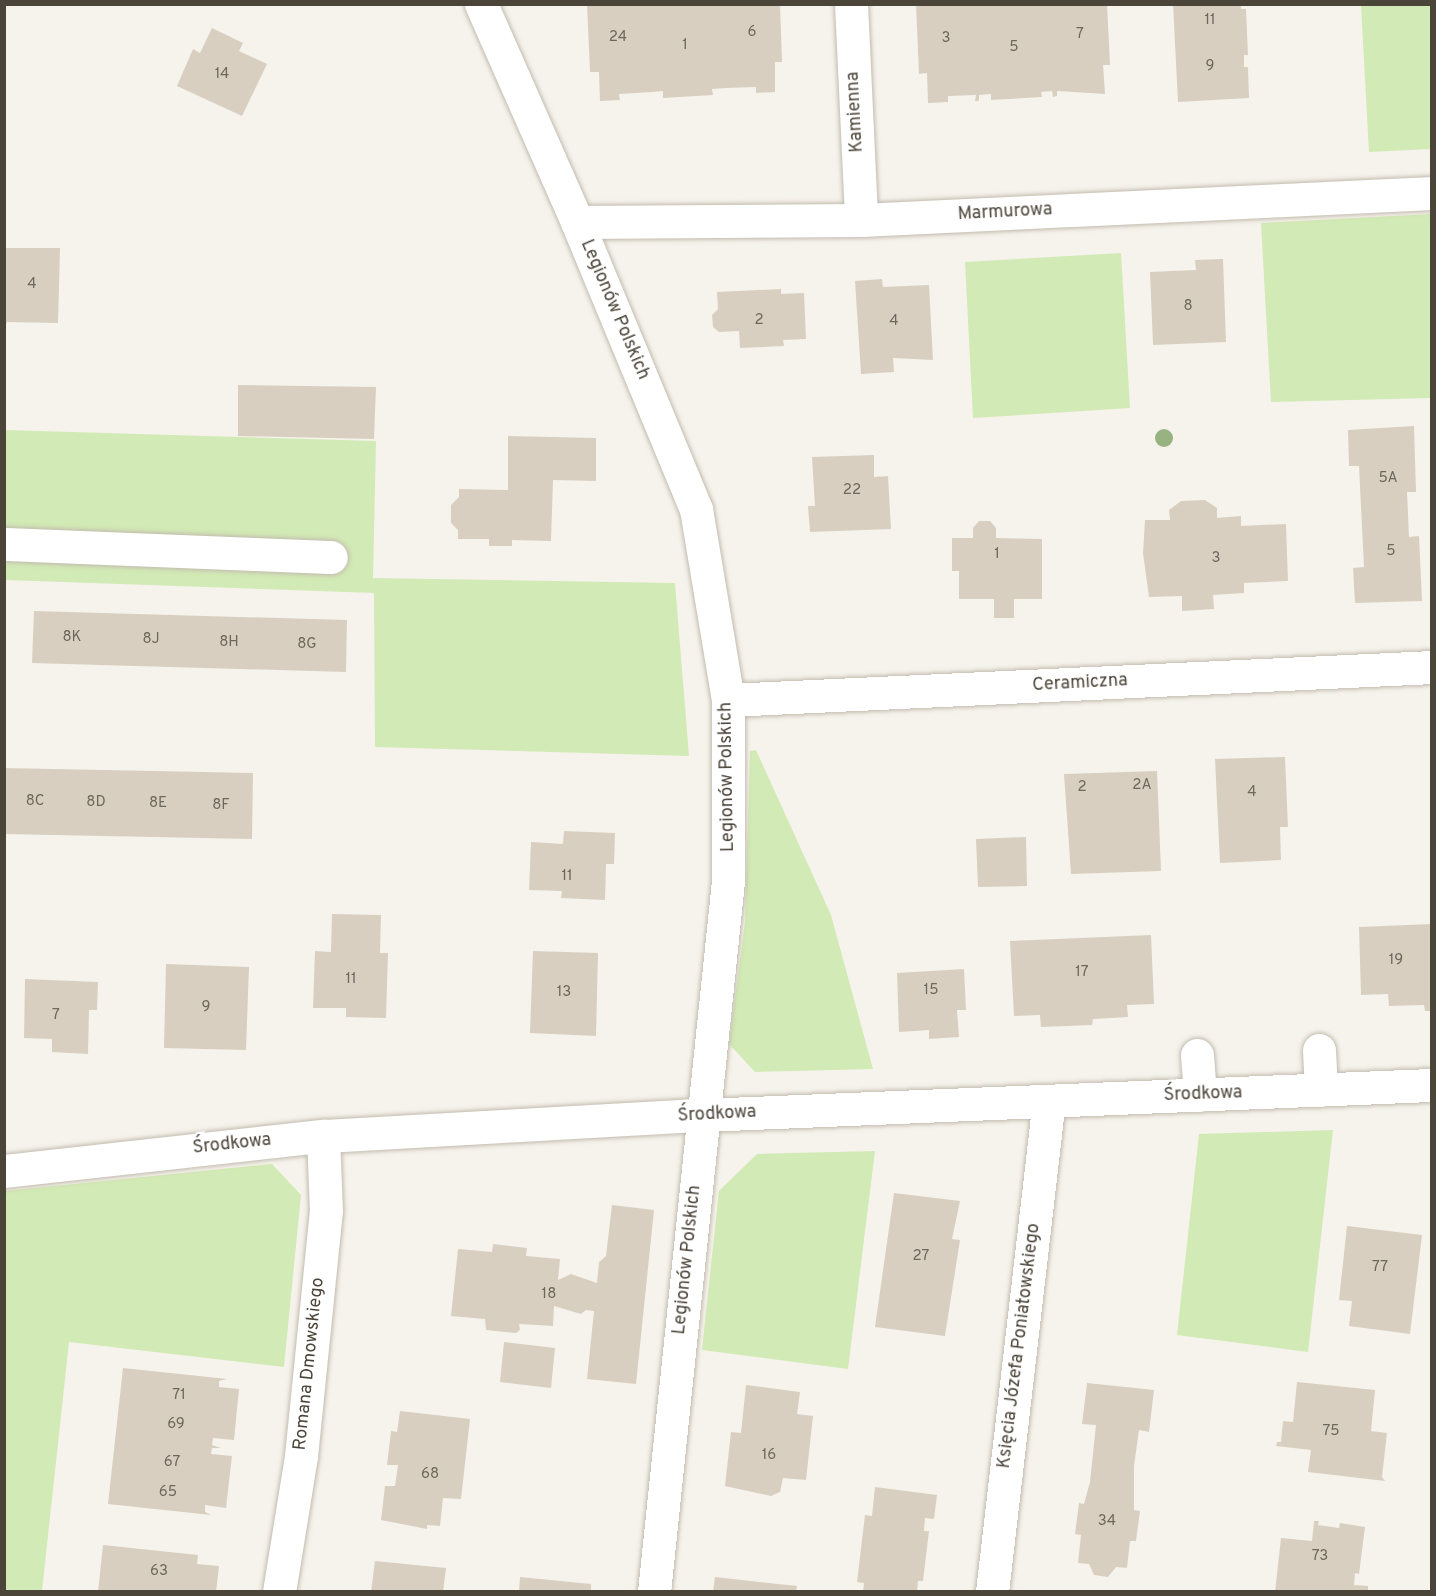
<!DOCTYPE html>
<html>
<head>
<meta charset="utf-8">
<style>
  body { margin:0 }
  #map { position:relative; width:1436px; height:1596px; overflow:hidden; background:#f6f3ec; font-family:Overpass,sans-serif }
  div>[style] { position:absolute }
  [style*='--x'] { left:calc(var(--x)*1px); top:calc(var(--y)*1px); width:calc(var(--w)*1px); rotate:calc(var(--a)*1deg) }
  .green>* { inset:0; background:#d2eab5 }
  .building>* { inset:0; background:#d8cfc1 }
  .roads { filter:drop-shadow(0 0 2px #c2bbae) drop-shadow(0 0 2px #c2bbae) }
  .minor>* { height:33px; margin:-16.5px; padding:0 16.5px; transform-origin:16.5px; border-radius:16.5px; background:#fff }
  .trees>* { width:18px; height:18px; margin:-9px; border-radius:50%; background:#97b381 }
  span { translate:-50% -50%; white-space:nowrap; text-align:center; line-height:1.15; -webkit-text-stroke:4.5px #fff; paint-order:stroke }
  .number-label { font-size:15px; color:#6e675b }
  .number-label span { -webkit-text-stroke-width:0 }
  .street-label { font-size:18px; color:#4b4439 }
  .frame { position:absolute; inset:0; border:6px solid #4b4439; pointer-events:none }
</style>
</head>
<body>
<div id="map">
  <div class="green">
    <div style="clip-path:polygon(1361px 5px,1431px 5px,1431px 149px,1369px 152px)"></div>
    <div style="clip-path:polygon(1431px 214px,1431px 398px,1271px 402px,1261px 223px)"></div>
    <div style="clip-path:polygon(1121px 253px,1130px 408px,973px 418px,965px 262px)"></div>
    <div style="clip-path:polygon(5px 430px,376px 441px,373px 578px,675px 583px,689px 756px,375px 747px,374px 593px,5px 580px)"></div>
    <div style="clip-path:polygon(756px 750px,831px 915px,873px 1069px,755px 1072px,729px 1044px,745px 922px,750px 751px)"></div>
    <div style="clip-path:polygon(1333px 1130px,1308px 1352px,1177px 1335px,1199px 1134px)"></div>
    <div style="clip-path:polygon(875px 1151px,848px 1369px,702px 1350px,719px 1191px,757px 1154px)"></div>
    <div style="clip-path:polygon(272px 1164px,301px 1195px,284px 1367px,69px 1342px,42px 1591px,5px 1591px,5px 1191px)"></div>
  </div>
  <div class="building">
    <div style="clip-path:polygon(587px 4px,780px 4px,782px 62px,775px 62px,775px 92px,756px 93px,756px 87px,726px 88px,712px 89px,713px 95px,663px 98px,663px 91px,652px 92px,619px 94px,620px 100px,600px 101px,599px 72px,590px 72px)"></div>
    <div style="clip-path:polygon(916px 4px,1107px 4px,1110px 65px,1103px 65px,1105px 94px,1057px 91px,1057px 96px,1053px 97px,1052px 91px,1041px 92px,1042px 97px,991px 100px,991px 94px,979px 95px,979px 101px,975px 101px,976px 95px,948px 96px,948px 102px,928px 103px,927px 73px,919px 74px)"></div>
    <div style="clip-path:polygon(1173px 4px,1241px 4px,1241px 9px,1246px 9px,1248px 55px,1244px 55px,1244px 67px,1248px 67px,1249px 98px,1178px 102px)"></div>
    <div style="clip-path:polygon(212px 28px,243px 43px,239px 51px,267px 64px,242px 116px,177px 86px,193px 49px,200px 53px)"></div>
    <div style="clip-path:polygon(4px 248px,60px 248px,58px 323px,7px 322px,4px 330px)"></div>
    <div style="clip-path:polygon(1223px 259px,1226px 342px,1153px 345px,1150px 272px,1196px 270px,1195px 260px)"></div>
    <div style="clip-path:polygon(882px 279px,883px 287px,929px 285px,933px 360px,893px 358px,894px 372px,861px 374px,855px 281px)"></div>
    <div style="clip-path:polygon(781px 289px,781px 294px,804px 293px,806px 339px,783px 340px,784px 346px,740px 348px,739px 331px,719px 332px,713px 327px,712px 315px,718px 309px,717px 292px)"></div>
    <div style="clip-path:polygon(238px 385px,376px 387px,374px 439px,238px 436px)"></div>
    <div style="clip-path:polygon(1414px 426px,1416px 492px,1407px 492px,1408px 514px,1409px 537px,1419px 536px,1422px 601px,1355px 603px,1353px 568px,1364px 567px,1359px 466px,1349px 466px,1348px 430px)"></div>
    <div style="clip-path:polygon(508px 436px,596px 438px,596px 481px,553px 480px,551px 541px,512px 540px,512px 546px,489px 546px,489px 539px,458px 539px,458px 530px,451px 523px,451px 505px,459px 497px,459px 489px,508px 490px)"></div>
    <div style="clip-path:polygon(874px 455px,874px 477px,888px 476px,891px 529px,810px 532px,808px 506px,815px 506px,812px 457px)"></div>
    <div style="clip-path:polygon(1205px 500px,1217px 508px,1217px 518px,1241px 516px,1241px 526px,1286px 524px,1288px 581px,1244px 583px,1244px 593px,1213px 595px,1214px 609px,1182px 611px,1182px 596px,1149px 597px,1143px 553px,1145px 520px,1170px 520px,1169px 510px,1181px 501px)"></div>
    <div style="clip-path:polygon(979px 521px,990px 521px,996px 528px,996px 538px,1042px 539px,1042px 599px,1014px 599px,1014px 618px,994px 618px,994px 599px,959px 599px,959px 571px,952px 571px,952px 538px,973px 538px,973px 528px)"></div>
    <div style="clip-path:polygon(34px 611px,347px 620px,346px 672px,32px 663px)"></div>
    <div style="clip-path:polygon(1285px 757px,1288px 827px,1280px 827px,1281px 860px,1220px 863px,1215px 759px)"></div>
    <div style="clip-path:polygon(4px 768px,253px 773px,252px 839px,4px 834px)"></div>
    <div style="clip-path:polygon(1157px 771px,1161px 871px,1071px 874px,1064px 774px)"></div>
    <div style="clip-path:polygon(564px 831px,615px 833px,614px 864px,606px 864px,605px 900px,561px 898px,562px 891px,529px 890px,531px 842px,563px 844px)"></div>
    <div style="clip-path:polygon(1026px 837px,1027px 886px,978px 887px,976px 839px)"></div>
    <div style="clip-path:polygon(332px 914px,381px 915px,380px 953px,388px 953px,386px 1018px,346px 1017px,346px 1008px,313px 1008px,315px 951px,331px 952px)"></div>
    <div style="clip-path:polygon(1431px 924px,1431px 1011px,1425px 1011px,1424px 1005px,1389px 1006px,1388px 994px,1361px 995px,1359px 927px)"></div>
    <div style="clip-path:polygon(1151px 935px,1154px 1004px,1127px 1005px,1128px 1017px,1093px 1019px,1092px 1025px,1041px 1027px,1040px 1015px,1014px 1016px,1010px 941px)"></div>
    <div style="clip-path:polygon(533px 951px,598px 953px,596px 1036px,530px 1033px)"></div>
    <div style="clip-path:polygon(166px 964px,249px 967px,246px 1050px,164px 1048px)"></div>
    <div style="clip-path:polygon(964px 969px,966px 1010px,957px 1010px,959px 1037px,929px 1039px,929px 1030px,899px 1032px,897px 973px)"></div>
    <div style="clip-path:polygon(25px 979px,98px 982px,97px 1010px,89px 1010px,88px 1054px,52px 1052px,52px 1039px,24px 1038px)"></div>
    <div style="clip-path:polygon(894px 1193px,960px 1201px,952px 1239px,960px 1240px,945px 1336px,875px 1327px)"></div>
    <div style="clip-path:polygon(612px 1205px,654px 1210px,636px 1384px,587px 1379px,594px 1311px,586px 1310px,581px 1314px,554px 1306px,553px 1326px,519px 1324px,520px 1330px,516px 1333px,486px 1330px,485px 1319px,451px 1316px,458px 1249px,492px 1252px,493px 1244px,527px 1248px,526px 1256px,560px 1259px,558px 1280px,571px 1274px,597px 1283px,599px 1262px,606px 1256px)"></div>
    <div style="clip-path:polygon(1347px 1226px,1422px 1235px,1410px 1334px,1349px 1326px,1352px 1301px,1339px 1300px)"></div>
    <div style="clip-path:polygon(504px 1342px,555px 1348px,551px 1388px,500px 1382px)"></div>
    <div style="clip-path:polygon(123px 1368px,227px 1379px,219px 1381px,219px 1387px,239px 1389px,234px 1440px,213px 1438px,212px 1445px,221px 1448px,212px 1448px,211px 1454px,232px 1456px,226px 1508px,205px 1505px,205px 1512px,211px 1515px,108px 1504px)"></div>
    <div style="clip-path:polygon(1297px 1382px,1375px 1390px,1371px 1431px,1387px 1433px,1382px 1477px,1385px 1481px,1308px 1472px,1311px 1450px,1276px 1446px,1277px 1442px,1281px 1442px,1283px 1421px,1293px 1422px)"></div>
    <div style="clip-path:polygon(1087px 1383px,1154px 1390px,1149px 1432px,1139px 1430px,1134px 1466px,1134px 1510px,1140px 1511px,1136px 1541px,1130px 1541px,1127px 1568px,1116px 1567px,1108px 1577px,1094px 1575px,1089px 1564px,1078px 1563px,1081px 1535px,1075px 1534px,1079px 1503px,1084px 1504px,1090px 1482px,1096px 1425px,1082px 1424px)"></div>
    <div style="clip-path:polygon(746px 1385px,800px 1392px,797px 1414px,813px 1416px,806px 1480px,783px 1478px,780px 1492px,771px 1496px,725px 1486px,731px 1432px,741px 1433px)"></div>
    <div style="clip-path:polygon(400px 1411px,470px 1419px,461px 1499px,443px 1498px,440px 1526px,427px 1525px,427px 1529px,381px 1520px,385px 1486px,395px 1486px,398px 1465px,387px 1465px,391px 1431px,397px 1432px)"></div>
    <div style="clip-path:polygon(875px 1487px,937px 1495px,934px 1519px,925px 1518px,924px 1531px,929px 1531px,923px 1581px,918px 1581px,917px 1592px,863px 1592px,864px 1583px,857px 1582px,865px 1515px,872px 1516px)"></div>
    <div style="clip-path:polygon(1314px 1521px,1319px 1521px,1318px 1525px,1339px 1528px,1340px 1523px,1365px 1527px,1359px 1574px,1355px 1573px,1354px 1585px,1368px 1586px,1368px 1592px,1275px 1592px,1281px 1538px,1312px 1541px)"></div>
    <div style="clip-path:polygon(103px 1545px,198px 1555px,197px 1564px,219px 1566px,216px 1592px,98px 1592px)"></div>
    <div style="clip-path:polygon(375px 1561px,446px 1568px,443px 1592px,371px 1592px)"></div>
    <div style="clip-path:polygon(520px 1577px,591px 1584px,591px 1592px,519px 1592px)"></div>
    <div style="clip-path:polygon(715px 1577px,797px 1586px,796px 1592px,713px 1592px)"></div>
  </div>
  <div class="roads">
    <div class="minor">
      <div style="--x:481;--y:4;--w:238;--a:66.2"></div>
      <div style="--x:577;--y:222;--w:311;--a:67.5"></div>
      <div style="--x:696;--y:509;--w:194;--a:80.5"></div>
      <div style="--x:728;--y:700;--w:181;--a:90"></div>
      <div style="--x:728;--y:881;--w:715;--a:95.94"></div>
      <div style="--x:851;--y:4;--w:216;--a:87.3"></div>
      <div style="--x:577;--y:222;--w:284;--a:-0.4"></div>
      <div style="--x:861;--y:220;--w:572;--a:-2.71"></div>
      <div style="--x:4;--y:544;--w:327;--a:2.3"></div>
      <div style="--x:728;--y:700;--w:705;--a:-2.68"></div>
      <div style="--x:1319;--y:1050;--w:40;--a:87.1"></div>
      <div style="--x:1197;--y:1055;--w:40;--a:85.7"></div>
      <div style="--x:4;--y:1171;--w:321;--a:-6.3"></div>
      <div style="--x:323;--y:1136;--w:381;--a:-3.2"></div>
      <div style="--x:703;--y:1115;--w:730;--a:-2.36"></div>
      <div style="--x:279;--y:1592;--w:138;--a:-80.8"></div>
      <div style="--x:301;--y:1456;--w:246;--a:-84.2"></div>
      <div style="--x:326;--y:1211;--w:75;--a:-92.3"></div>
      <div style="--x:992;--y:1592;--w:494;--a:-83.4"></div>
    </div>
  </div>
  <div class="trees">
    <div style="left:1164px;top:438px"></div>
  </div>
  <div class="number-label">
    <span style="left:1210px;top:21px">11</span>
    <span style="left:752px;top:33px">6</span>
    <span style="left:1080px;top:35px">7</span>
    <span style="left:618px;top:38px">24</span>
    <span style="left:946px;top:39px">3</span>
    <span style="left:685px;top:46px">1</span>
    <span style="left:1014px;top:48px">5</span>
    <span style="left:1210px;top:67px">9</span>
    <span style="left:222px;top:75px">14</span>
    <span style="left:32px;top:285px">4</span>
    <span style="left:1188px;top:307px">8</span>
    <span style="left:759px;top:321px">2</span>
    <span style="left:894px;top:322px">4</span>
    <span style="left:1388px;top:479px">5A</span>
    <span style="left:852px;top:491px">22</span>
    <span style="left:1391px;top:552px">5</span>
    <span style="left:997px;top:555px">1</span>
    <span style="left:1216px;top:559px">3</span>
    <span style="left:72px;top:638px">8K</span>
    <span style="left:151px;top:640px">8J</span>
    <span style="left:229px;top:643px">8H</span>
    <span style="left:307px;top:645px">8G</span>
    <span style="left:1142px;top:786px">2A</span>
    <span style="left:1082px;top:788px">2</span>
    <span style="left:1252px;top:793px">4</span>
    <span style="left:35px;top:802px">8C</span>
    <span style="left:96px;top:803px">8D</span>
    <span style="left:158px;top:804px">8E</span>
    <span style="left:221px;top:806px">8F</span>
    <span style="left:567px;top:877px">11</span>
    <span style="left:1396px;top:961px">19</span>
    <span style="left:1082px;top:973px">17</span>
    <span style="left:351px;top:980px">11</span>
    <span style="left:931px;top:991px">15</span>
    <span style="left:564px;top:993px">13</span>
    <span style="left:206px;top:1008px">9</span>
    <span style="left:56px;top:1016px">7</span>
    <span style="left:921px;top:1257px">27</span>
    <span style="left:1380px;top:1268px">77</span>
    <span style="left:549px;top:1295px">18</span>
    <span style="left:179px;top:1396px">71</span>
    <span style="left:176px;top:1425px">69</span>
    <span style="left:1331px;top:1432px">75</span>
    <span style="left:769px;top:1456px">16</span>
    <span style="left:172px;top:1463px">67</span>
    <span style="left:430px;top:1475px">68</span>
    <span style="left:168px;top:1493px">65</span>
    <span style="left:1107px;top:1522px">34</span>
    <span style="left:1320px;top:1557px">73</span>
    <span style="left:159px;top:1572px">63</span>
  </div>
  <div class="street-label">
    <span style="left:856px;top:112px;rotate:-93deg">Kamienna</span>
    <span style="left:1005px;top:213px;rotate:-3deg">Marmurowa</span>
    <span style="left:614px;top:310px;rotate:67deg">Legionów Polskich</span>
    <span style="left:1080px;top:684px;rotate:-3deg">Ceramiczna</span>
    <span style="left:728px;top:777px;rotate:-91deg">Legionów Polskich</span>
    <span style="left:1203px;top:1095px;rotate:-2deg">Środkowa</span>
    <span style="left:717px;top:1115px;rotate:-3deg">Środkowa</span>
    <span style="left:232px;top:1145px;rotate:-6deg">Środkowa</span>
    <span style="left:688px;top:1260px;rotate:-84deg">Legionów Polskich</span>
    <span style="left:1020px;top:1346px;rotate:-83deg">Księcia Józefa Poniatowskiego</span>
    <span style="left:310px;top:1364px;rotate:-84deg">Romana Dmowskiego</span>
  </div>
  <div class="frame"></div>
</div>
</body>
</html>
